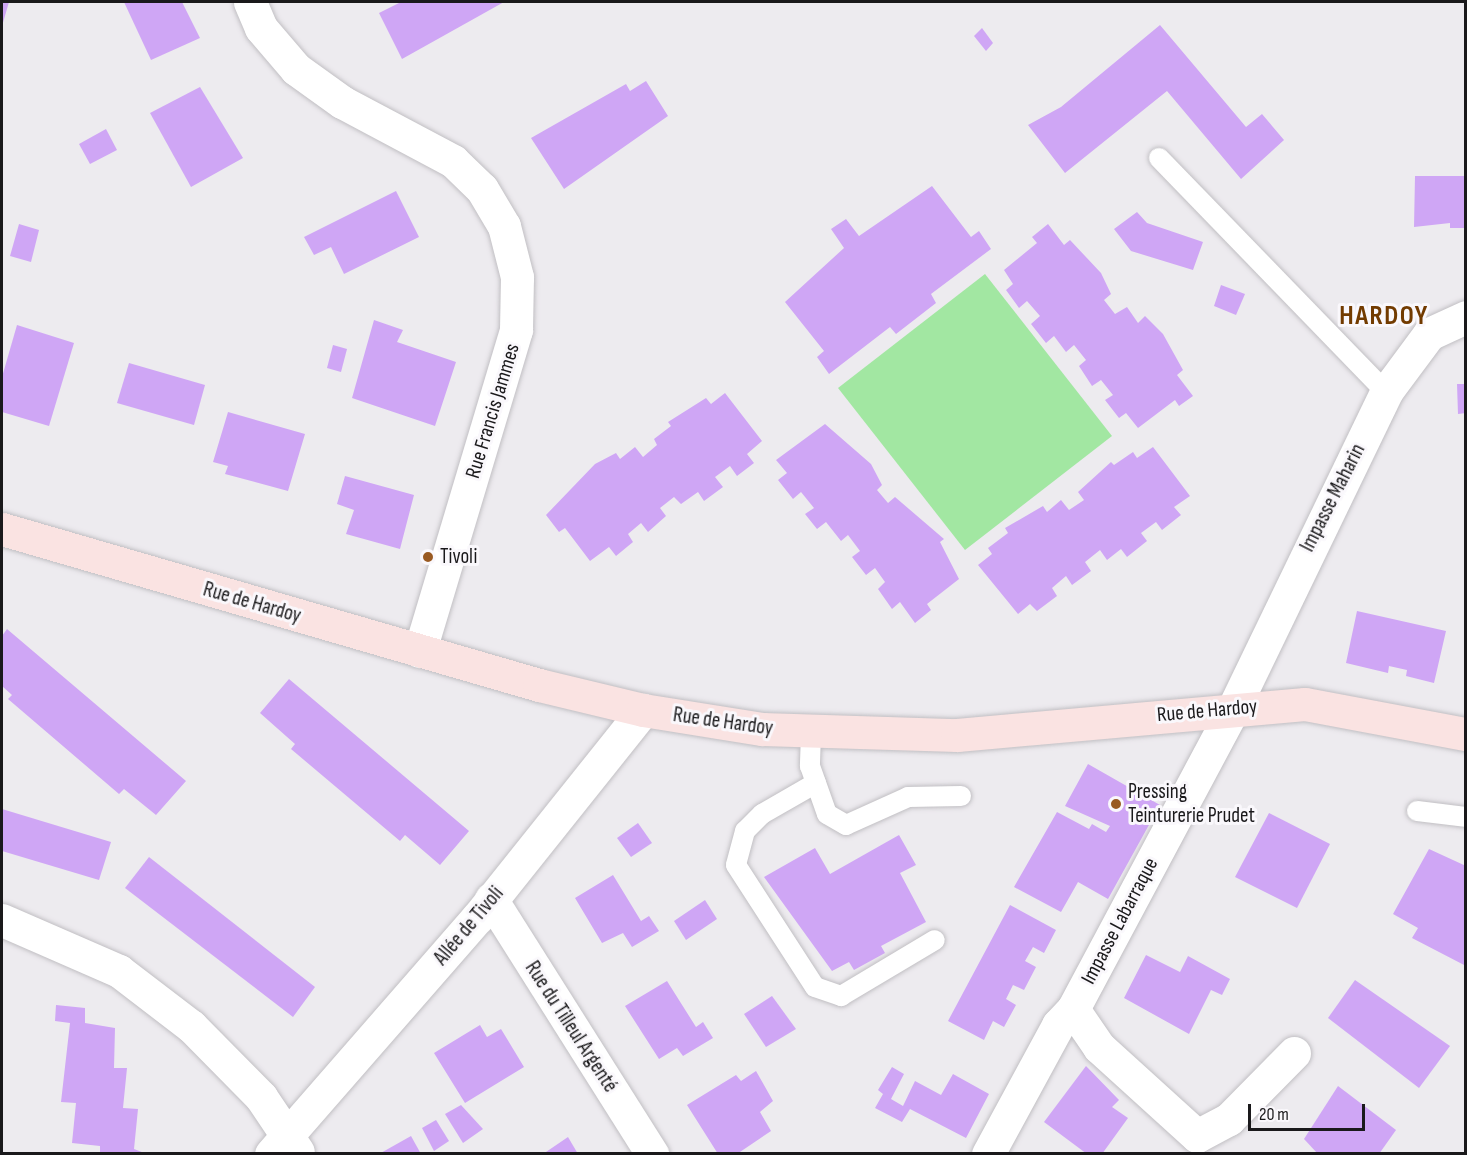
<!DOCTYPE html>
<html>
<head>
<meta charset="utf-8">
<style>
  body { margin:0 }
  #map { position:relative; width:1467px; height:1155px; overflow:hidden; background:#edebef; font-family:"Sofia Sans Condensed",sans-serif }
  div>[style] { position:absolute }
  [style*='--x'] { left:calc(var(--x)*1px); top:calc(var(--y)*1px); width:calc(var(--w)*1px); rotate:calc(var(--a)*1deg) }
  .green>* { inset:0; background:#a2e7a2 }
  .building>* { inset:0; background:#cfa6f5 }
  .roads { filter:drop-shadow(0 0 2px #c1bfc3) drop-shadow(0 0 2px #c1bfc3) }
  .lane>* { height:20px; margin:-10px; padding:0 10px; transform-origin:10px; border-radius:10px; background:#fff }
  .street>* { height:33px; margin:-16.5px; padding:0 16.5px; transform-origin:16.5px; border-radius:16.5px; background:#fff }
  .secondary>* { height:33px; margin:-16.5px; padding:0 16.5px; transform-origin:16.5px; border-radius:16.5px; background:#fae3e2 }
  .dots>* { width:16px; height:16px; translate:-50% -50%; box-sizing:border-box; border:3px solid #faf8fc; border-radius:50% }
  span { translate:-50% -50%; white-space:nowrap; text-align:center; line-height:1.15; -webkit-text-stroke:6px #faf8fc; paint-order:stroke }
  .street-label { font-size:21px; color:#1a191b }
  .poi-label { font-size:21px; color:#1a191b }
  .left { translate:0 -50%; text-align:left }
  .district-label { font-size:27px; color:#723b00; font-weight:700; letter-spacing:1.5px }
  .frame { position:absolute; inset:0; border:3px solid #1a191b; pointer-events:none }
  .scale { position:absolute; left:1248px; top:1104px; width:117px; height:27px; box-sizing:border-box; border:3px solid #1a191b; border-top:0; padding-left:8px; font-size:18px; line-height:21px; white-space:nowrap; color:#1a191b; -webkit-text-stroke:4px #faf8fc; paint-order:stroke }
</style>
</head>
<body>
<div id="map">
  <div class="green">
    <div style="clip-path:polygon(985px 274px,1112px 436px,965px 550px,838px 388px)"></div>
  </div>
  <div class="building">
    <div style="clip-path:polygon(2px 2px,9px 2px,2px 26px)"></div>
    <div style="clip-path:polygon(124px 2px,182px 2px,200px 38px,151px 60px)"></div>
    <div style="clip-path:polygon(401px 2px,504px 2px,402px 59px,379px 13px)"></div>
    <div style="clip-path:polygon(1160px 25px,1246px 127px,1262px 114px,1284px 140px,1241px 179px,1167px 91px,1065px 173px,1028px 125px,1061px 107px)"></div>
    <div style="clip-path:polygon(982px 28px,993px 43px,986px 51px,974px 36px)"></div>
    <div style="clip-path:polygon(646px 81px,668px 116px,564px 189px,531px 138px,626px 84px,630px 91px)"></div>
    <div style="clip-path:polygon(200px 87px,243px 158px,191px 187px,150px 113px)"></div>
    <div style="clip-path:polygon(106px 129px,117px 150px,90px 164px,79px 144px)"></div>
    <div style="clip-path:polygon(1415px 176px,1466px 176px,1466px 228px,1450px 228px,1450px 223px,1414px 227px)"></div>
    <div style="clip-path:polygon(932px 186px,971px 237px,979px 231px,991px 249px,931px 294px,936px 303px,896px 334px,890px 327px,829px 374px,817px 357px,824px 351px,785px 302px,844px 248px,831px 229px,846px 219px,859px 236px)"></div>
    <div style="clip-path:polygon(396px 191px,419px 237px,344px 274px,331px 247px,314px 255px,304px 237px)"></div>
    <div style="clip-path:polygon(1137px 212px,1147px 223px,1203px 242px,1193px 270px,1131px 251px,1114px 229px)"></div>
    <div style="clip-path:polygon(19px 224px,39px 230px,31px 262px,10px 256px)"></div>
    <div style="clip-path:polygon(1048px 224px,1064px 245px,1070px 240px,1101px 273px,1111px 294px,1104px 300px,1115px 314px,1127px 307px,1138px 323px,1145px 316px,1163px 334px,1183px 370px,1177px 375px,1193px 396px,1179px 406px,1175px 400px,1138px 428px,1126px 413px,1119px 418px,1105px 400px,1113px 395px,1101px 380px,1092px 386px,1079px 366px,1086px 360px,1074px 345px,1066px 352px,1054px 336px,1046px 343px,1031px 324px,1040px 316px,1027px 301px,1019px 308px,1006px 290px,1013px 284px,1004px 270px,1037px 243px,1032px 237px)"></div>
    <div style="clip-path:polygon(1221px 285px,1245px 294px,1236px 315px,1214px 306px)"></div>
    <div style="clip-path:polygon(374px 320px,403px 330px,397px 342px,456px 362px,435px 426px,352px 398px)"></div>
    <div style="clip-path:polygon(17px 325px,74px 343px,49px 426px,2px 412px,2px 377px)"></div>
    <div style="clip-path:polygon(333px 345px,347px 349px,341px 372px,327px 368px)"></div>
    <div style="clip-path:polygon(129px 363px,205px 385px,194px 425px,117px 403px)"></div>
    <div style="clip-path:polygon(1457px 384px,1466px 384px,1466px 413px,1458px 414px)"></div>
    <div style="clip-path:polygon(725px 393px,762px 441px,747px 454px,754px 463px,737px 476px,730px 466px,715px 477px,723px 487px,704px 501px,698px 492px,681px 504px,674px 497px,660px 508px,666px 516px,648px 532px,641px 523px,628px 534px,633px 542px,616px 556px,609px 547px,590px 561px,565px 528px,559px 532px,546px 515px,595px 464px,616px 453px,620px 459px,635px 447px,643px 457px,657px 445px,654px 439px,671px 426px,668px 422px,706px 398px,711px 404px)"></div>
    <div style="clip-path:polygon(228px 412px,305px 434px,288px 491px,225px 474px,228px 466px,213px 462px)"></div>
    <div style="clip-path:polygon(825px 424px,871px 464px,882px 485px,877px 490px,888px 503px,895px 497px,944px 539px,940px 542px,959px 579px,927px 604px,931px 610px,915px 623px,900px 602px,892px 609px,878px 589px,885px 582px,875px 568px,866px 575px,852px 557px,860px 551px,848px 535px,841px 541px,826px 522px,817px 529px,805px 514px,814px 508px,801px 492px,793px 499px,778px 480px,787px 473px,776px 460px)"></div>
    <div style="clip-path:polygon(1153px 447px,1190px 496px,1174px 507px,1181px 515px,1162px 530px,1156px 522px,1141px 533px,1147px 541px,1127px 557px,1121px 549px,1107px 560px,1100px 550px,1085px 562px,1091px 571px,1072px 585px,1066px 576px,1052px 588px,1057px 596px,1037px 611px,1030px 604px,1018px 614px,978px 565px,992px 554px,988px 548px,1008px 533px,1005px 528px,1043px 506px,1047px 512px,1061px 500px,1069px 510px,1084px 500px,1078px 492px,1111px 462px,1114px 465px,1133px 452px,1137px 458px)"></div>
    <div style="clip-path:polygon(345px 476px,414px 495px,400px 549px,346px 534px,354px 510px,337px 504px)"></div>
    <div style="clip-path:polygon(1357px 611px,1446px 631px,1434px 683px,1406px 676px,1407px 670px,1389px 666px,1388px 673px,1346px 663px)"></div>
    <div style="clip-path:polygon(7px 629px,186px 781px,156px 815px,124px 789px,119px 794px,8px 699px,12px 695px,2px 686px,2px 636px)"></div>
    <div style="clip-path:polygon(289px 679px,469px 831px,440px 865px,405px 835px,400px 841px,291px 749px,295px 744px,260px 713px)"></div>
    <div style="clip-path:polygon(1088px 764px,1160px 805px,1108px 899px,1078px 882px,1061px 912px,1014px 887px,1057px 812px,1089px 829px,1092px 824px,1106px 832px,1110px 826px,1065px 806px)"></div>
    <div style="clip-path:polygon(2px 809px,111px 842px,99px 880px,2px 851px)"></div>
    <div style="clip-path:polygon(1269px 813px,1330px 844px,1297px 908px,1235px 877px)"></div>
    <div style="clip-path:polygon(638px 823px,652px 843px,631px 857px,617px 838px)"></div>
    <div style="clip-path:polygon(899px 835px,916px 865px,900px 873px,926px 922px,881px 946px,885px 953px,854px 970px,849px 962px,832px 971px,764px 877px,815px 848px,830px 874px)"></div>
    <div style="clip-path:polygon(1429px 849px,1466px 866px,1466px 966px,1412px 938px,1418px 928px,1393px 914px)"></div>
    <div style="clip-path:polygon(149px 857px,315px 987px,293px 1017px,125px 888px)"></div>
    <div style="clip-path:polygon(613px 875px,641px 921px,649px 916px,659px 931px,632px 947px,623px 933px,602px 943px,575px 898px)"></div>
    <div style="clip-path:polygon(705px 900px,717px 919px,686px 940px,674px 921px)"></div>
    <div style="clip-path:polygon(1010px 905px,1056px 930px,1044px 953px,1033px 947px,1025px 961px,1036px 967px,1024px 990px,1013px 985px,1006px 999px,1016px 1005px,1004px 1027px,993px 1021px,984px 1040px,948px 1021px)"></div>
    <div style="clip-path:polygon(1146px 955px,1180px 972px,1188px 956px,1230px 979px,1222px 995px,1211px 990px,1189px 1034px,1124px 998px)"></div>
    <div style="clip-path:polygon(1355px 980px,1450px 1046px,1419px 1088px,1328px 1018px)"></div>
    <div style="clip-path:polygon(667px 981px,696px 1027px,703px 1022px,713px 1038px,683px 1056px,677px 1048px,659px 1059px,625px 1006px)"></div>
    <div style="clip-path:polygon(772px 996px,796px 1029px,766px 1047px,744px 1014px)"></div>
    <div style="clip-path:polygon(56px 1005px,85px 1008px,85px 1023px,115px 1028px,114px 1068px,127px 1068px,123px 1108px,138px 1109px,134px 1149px,147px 1154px,100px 1154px,100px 1146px,72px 1143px,76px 1103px,61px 1102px,70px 1023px,55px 1021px)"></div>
    <div style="clip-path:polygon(480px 1025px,487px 1037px,501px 1029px,524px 1067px,465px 1103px,434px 1053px)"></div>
    <div style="clip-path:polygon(1086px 1066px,1119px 1100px,1112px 1107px,1128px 1118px,1102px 1154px,1087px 1154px,1044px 1122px)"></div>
    <div style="clip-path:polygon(892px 1067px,904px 1074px,891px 1099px,903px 1106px,915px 1081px,941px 1095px,953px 1074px,989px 1094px,966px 1138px,910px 1109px,902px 1122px,875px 1108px,883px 1094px,878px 1090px)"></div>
    <div style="clip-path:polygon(756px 1071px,773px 1101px,760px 1112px,771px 1131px,737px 1154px,718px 1154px,687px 1105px,736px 1075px,741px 1081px)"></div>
    <div style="clip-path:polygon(1338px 1086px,1396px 1130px,1379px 1154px,1318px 1154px,1304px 1139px)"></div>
    <div style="clip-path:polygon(461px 1105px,483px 1129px,463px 1143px,445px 1114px)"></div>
    <div style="clip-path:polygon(436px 1120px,449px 1141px,434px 1151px,422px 1128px)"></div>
    <div style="clip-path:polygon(411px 1136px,421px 1154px,379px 1154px)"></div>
    <div style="clip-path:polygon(568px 1137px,578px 1154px,543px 1154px)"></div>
  </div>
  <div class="roads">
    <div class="lane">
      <div style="--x:1159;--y:158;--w:326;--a:45.9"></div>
      <div style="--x:811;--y:734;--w:32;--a:92"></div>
      <div style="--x:810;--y:766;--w:51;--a:70.5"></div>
      <div style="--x:827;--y:814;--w:22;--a:30"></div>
      <div style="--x:846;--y:825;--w:68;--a:-24.3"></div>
      <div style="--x:908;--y:797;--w:53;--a:-1.1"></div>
      <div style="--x:816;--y:783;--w:62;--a:150.1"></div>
      <div style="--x:762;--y:814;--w:24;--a:135"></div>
      <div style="--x:745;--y:831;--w:35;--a:105"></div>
      <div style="--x:736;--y:865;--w:145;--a:57.1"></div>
      <div style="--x:815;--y:987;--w:28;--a:19"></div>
      <div style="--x:841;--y:996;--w:109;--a:-30.8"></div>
      <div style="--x:1417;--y:811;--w:49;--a:7"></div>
    </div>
    <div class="street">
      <div style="--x:250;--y:2;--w:28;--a:67"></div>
      <div style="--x:261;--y:28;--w:54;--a:49.5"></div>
      <div style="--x:296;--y:69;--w:57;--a:35.7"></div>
      <div style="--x:342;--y:102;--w:126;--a:28"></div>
      <div style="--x:453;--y:161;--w:40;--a:44"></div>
      <div style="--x:482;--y:189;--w:43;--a:59.3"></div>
      <div style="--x:504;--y:226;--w:53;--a:75.7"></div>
      <div style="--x:517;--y:277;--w:53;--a:91.1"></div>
      <div style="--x:516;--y:330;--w:335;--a:106.7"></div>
      <div style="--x:491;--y:899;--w:302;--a:57.7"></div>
      <div style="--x:2;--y:920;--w:128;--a:23.6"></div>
      <div style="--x:119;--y:971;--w:91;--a:37.4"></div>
      <div style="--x:191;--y:1026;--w:100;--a:45.4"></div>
      <div style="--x:261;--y:1097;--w:66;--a:56.1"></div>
      <div style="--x:1294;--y:1053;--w:93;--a:134.6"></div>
      <div style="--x:1229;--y:1119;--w:36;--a:152"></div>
      <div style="--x:1197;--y:1136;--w:132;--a:-137.8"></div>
      <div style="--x:1099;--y:1047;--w:46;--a:-124.4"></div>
      <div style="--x:1073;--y:1009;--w:342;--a:-61.9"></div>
      <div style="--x:1234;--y:707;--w:350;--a:-64.2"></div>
      <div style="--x:1386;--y:392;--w:72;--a:-53.4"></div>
      <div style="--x:1429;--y:334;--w:41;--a:-24.7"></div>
      <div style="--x:271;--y:1154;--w:315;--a:-48.9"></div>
      <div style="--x:478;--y:917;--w:265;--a:-51.4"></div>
      <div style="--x:988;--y:1154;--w:147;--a:-61.5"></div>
      <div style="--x:1058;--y:1025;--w:22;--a:-47"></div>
    </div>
    <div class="secondary">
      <div style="--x:2;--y:529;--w:559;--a:16.2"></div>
      <div style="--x:539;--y:685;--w:107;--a:13.5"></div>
      <div style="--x:643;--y:710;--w:121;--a:9.1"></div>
      <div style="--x:762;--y:729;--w:195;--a:1.8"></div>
      <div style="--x:957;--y:735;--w:349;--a:-5.1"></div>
      <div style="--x:1305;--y:704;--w:164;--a:10.6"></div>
    </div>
  </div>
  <div class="dots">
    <div style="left:428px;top:557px;background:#995a22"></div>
    <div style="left:1116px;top:804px;background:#995a22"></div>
  </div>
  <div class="street-label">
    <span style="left:493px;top:411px;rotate:-73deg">Rue Francis Jammes</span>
    <span style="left:1333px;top:498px;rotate:-63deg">Impasse Maharin</span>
    <span style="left:252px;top:603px;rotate:16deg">Rue de Hardoy</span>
    <span style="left:1207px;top:711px;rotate:-5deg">Rue de Hardoy</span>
    <span style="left:723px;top:722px;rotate:8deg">Rue de Hardoy</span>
    <span style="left:1120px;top:921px;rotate:-62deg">Impasse Labarraque</span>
    <span style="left:469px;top:926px;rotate:-50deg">Allée de Tivoli</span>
    <span style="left:571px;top:1027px;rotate:57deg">Rue du Tilleul Argenté</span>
  </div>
  <div class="poi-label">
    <span class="left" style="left:440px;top:557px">Tivoli</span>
    <span class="left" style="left:1128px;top:804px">Pressing<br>Teinturerie Prudet</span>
  </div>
  <div class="district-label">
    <span style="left:1384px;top:317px">HARDOY</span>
  </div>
  <div class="frame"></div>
  <div class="scale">20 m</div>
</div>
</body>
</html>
